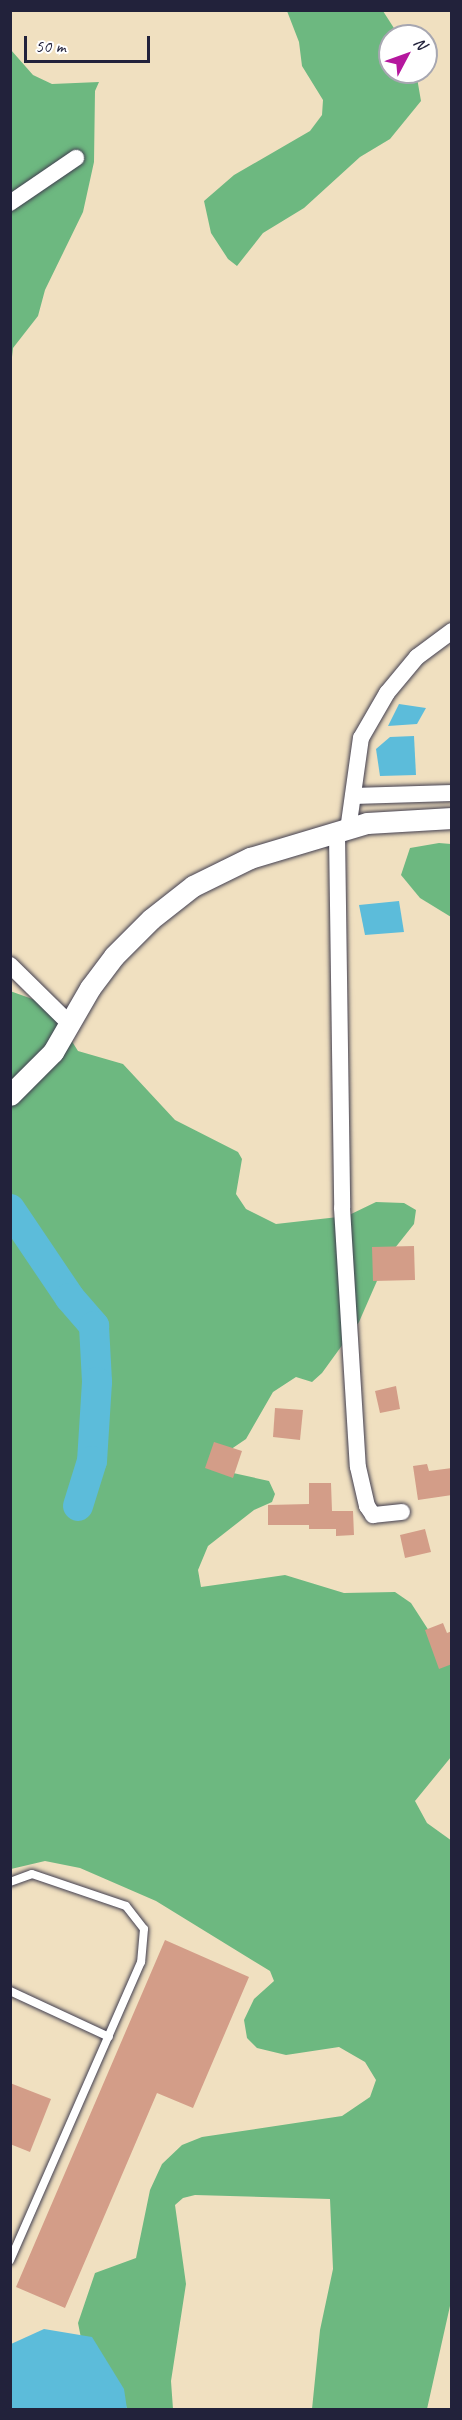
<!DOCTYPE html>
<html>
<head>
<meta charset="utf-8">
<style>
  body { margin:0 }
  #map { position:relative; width:462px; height:2420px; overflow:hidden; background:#f0e0c0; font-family:Caveat,sans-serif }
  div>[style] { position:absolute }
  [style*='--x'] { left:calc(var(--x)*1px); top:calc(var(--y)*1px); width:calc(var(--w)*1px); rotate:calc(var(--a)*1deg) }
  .forest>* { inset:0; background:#6db880 }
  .water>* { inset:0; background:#5cbcda }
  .river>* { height:30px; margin:-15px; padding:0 15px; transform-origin:15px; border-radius:15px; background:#5cbcda }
  .building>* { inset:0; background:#d39d88 }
  .roads { filter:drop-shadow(0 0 2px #413e4f) drop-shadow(0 0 2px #413e4f) }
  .service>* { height:8px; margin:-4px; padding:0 4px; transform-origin:4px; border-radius:4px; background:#fff }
  .minor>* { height:16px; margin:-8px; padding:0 8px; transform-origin:8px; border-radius:8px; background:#fff }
  .tertiary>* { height:21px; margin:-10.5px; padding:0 10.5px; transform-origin:10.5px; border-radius:10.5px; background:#fff }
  span { translate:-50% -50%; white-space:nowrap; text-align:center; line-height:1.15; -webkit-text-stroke:4.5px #fff; paint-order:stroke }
  .frame { position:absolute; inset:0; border:12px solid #22223b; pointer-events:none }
  .north { position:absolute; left:378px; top:24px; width:60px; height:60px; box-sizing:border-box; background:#fff; border:2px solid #a7a7b1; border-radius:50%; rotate:49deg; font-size:16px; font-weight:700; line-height:24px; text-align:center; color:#22223b }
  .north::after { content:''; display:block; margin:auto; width:21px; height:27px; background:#b5179e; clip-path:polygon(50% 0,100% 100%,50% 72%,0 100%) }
  .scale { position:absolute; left:24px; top:36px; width:126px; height:27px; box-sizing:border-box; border:3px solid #22223b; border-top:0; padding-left:8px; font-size:18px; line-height:21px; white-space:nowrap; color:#22223b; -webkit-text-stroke:4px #fff; paint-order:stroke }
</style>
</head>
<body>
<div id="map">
  <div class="forest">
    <div style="clip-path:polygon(287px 11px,383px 11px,399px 36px,390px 36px,390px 72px,416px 72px,421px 101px,390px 139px,360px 157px,304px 208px,263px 233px,237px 266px,228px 259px,211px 233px,204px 201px,234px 175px,310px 131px,322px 115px,323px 100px,302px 66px,299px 42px)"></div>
    <div style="clip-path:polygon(11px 50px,33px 75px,52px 84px,99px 82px,95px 91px,94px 162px,83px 212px,45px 290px,38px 316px,13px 348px,11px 366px)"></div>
    <div style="clip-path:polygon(439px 843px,451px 844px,451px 917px,420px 898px,401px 875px,410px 848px)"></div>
    <div style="clip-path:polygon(10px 991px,38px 1001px,56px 1016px,78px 1051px,123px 1064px,175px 1120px,238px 1152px,242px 1159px,236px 1194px,246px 1209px,276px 1224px,347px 1216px,376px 1202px,404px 1203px,416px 1210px,414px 1224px,387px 1258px,359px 1322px,322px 1373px,312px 1382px,296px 1377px,273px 1392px,246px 1439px,221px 1456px,224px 1471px,269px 1481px,275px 1494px,272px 1502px,254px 1510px,208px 1546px,198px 1570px,201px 1587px,285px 1575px,344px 1593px,395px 1592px,411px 1603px,431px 1634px,451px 1650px,451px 1757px,415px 1801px,427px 1823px,452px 1841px,452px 2297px,427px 2409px,312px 2409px,320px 2330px,333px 2269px,330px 2199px,195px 2195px,183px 2198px,175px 2205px,186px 2284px,171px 2381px,173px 2409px,127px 2409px,116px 2378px,81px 2338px,78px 2323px,95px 2273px,136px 2258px,150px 2190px,162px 2164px,182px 2145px,202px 2137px,342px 2116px,370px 2097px,376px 2080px,365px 2062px,339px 2047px,286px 2055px,257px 2048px,247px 2038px,244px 2020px,254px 1999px,274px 1981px,270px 1971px,156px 1901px,80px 1868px,45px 1861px,11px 1869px)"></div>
  </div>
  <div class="water">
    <div style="clip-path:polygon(399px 704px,426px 708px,417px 724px,388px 726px)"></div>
    <div style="clip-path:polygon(414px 736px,416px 775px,380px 776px,376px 749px,390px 737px)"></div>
    <div style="clip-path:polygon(399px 901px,404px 932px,365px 935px,359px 905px)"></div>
    <div style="clip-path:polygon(44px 2329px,92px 2337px,124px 2389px,127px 2409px,11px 2409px,11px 2344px)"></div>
  </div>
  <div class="river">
    <div style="--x:10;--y:1209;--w:107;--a:56"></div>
    <div style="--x:70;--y:1298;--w:37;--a:49"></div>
    <div style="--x:94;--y:1326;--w:56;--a:86.9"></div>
    <div style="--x:97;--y:1382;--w:79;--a:93.6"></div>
    <div style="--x:92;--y:1461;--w:47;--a:107.3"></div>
  </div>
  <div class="building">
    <div style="clip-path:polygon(414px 1246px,415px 1280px,373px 1281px,372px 1247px)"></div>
    <div style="clip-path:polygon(396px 1386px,400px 1409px,380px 1413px,375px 1391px)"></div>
    <div style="clip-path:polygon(275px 1408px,303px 1410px,300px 1440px,273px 1437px)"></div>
    <div style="clip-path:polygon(214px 1442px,242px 1451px,233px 1478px,205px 1468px)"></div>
    <div style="clip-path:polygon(427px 1464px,429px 1471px,452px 1468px,452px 1495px,418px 1500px,413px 1466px)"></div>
    <div style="clip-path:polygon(309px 1483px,331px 1483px,332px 1511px,353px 1511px,354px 1535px,336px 1536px,336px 1529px,309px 1529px,309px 1525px,268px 1525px,268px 1505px,309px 1504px)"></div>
    <div style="clip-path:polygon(425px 1529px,431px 1552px,405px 1558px,400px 1535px)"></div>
    <div style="clip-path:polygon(443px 1623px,447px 1633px,452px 1631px,452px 1664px,439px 1669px,425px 1630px)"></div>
    <div style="clip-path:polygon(165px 1940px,249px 1977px,193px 2108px,157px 2093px,65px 2308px,16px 2287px)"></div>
    <div style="clip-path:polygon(10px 2083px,51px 2099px,30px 2152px,10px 2144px)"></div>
  </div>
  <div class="roads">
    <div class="service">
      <div style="--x:10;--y:1882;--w:23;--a:-20"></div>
      <div style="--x:32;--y:1874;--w:99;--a:18.8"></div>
      <div style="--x:126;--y:1906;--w:29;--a:52"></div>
      <div style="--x:144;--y:1929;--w:33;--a:95"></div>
      <div style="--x:141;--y:1962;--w:326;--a:113.7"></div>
      <div style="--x:10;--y:1991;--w:109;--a:24.9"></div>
    </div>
    <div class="minor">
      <div style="--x:10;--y:203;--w:80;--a:-34.3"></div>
      <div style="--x:353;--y:796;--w:99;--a:-1.7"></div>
      <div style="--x:348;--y:830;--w:93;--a:-82"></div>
      <div style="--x:361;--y:738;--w:52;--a:-60"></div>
      <div style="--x:387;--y:693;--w:47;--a:-50.2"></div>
      <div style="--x:417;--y:657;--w:44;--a:-36.6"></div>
      <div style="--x:337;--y:834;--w:374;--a:89.2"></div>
      <div style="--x:342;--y:1208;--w:259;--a:86.5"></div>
      <div style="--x:358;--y:1467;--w:40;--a:77"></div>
      <div style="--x:367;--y:1506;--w:11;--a:56"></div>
      <div style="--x:373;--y:1515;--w:29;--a:-6"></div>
      <div style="--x:10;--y:965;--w:83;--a:44.5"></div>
    </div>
    <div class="tertiary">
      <div style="--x:10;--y:1095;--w:61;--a:-45"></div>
      <div style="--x:53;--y:1052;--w:74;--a:-60"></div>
      <div style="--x:90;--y:988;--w:40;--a:-53"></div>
      <div style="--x:114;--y:956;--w:52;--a:-45"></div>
      <div style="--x:151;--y:919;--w:53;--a:-38.2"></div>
      <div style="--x:193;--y:886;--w:64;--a:-26.2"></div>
      <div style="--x:250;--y:858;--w:122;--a:-16.7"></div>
      <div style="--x:367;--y:823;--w:85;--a:-3.4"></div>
    </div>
  </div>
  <div class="frame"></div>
  <div class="north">N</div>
  <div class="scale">50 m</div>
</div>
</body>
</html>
